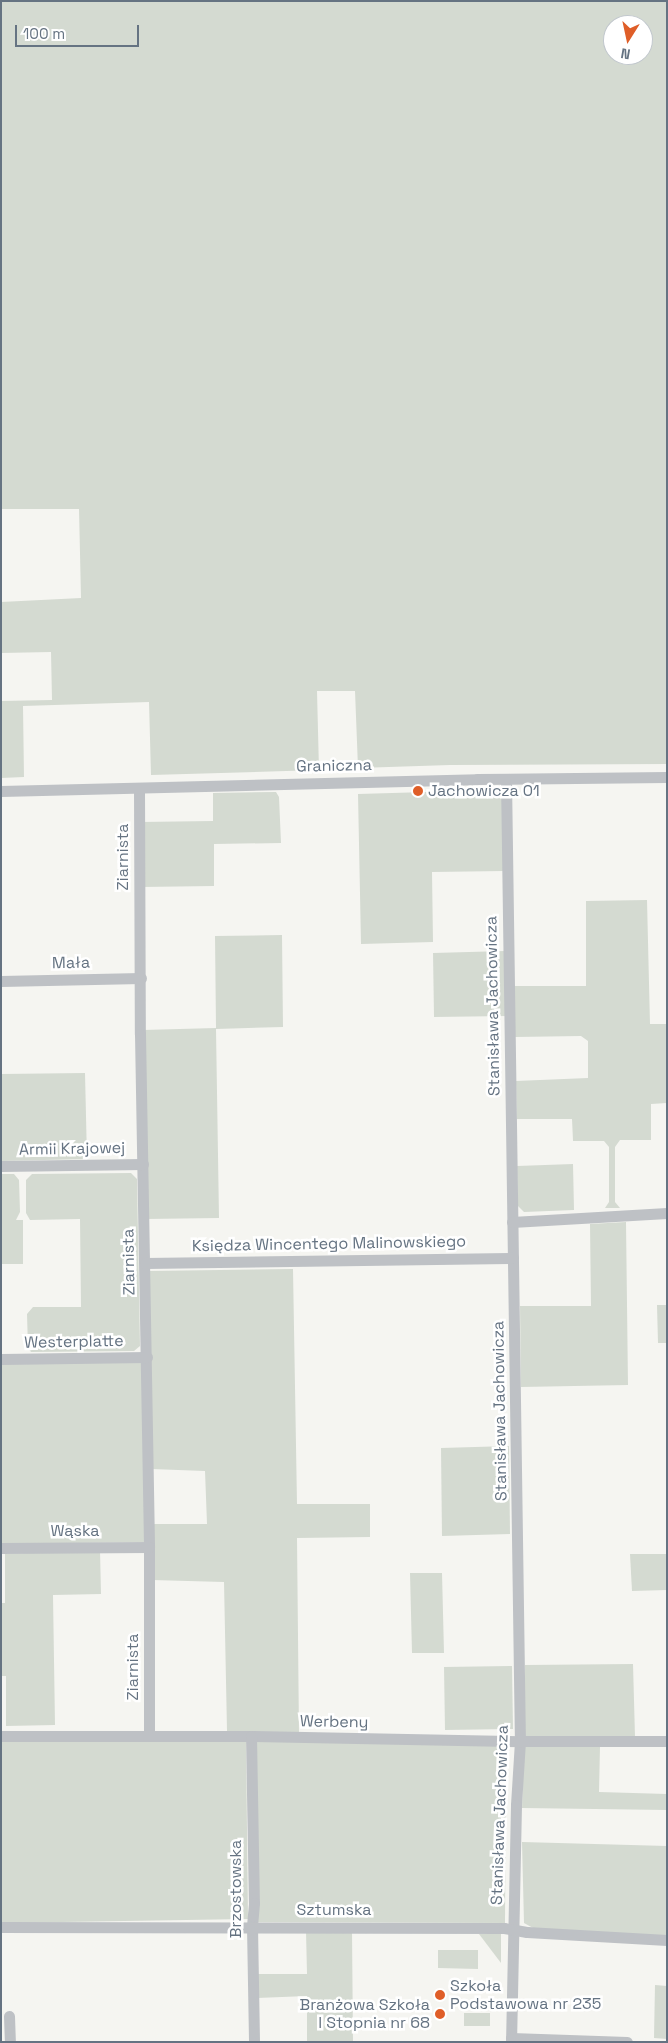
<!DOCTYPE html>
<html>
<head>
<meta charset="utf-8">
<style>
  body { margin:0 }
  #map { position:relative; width:668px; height:2043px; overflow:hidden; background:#f5f5f1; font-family:"Space Grotesk",sans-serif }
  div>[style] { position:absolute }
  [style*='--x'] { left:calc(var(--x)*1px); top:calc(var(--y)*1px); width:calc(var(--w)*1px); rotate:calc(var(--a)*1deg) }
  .green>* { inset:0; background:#d4dad1 }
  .minor>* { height:11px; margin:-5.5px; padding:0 5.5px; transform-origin:5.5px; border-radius:5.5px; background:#bec1c5 }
  .dots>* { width:14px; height:14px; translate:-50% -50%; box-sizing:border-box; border:2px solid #fff; border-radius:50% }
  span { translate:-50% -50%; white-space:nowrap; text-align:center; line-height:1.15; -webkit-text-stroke:5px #fff; paint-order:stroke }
  .street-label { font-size:16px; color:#657382 }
  .poi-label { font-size:16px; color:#657382 }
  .left { translate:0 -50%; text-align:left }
  .right { translate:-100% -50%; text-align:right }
  .frame { position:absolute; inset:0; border:2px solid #657382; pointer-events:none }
  .north { position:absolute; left:603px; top:15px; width:50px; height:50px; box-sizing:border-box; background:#fff; border:1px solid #c1c7cd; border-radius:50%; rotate:190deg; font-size:14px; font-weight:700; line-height:20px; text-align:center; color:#657382 }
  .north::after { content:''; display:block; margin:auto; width:18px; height:22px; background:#df5e28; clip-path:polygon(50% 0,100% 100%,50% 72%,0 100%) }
  .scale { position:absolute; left:15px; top:25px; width:124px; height:22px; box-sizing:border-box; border:2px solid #657382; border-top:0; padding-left:6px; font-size:15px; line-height:18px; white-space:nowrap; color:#657382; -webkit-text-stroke:4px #fff; paint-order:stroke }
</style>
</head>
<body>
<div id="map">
  <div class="green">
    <div style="clip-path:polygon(evenodd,1px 1px,667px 1px,667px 764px,450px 765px,358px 768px,355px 691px,317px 691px,319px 770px,151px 775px,149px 702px,23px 706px,24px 777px,1px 778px,1px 701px,52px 700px,51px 652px,1px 653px,1px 602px,81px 598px,79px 509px,1px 509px,1px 1px,613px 25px,643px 25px,643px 55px,613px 55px,613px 25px)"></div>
    <div style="clip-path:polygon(495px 790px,504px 799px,504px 871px,432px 872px,433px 942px,361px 944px,358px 794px)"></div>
    <div style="clip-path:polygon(276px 792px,279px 797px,281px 843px,214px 844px,214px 886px,141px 887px,140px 822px,213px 821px,213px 793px)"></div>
    <div style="clip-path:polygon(647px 900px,650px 1024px,667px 1024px,667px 1103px,651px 1104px,651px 1140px,620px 1140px,615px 1147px,615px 1202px,620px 1208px,605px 1208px,609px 1202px,609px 1147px,604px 1141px,573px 1141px,572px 1119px,517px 1119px,516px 1081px,588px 1078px,588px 1041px,581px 1036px,515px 1037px,515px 986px,586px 986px,586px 901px)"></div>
    <div style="clip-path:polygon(282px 935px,283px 1027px,216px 1029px,219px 1218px,146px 1219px,143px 1030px,216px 1028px,215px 936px)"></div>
    <div style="clip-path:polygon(505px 951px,507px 1016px,434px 1017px,433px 953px)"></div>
    <div style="clip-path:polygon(85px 1073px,87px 1159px,1px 1161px,1px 1074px)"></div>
    <div style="clip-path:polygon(573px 1164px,574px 1210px,524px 1212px,518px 1206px,517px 1166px)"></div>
    <div style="clip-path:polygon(131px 1173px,137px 1179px,140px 1346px,134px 1351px,31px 1352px,28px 1348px,27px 1314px,33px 1307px,81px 1307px,80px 1219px,30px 1220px,26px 1213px,26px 1180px,32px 1174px)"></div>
    <div style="clip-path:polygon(1px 1174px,14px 1174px,19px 1180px,20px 1212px,16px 1220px,23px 1220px,23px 1264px,1px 1264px)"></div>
    <div style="clip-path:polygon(626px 1222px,628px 1385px,521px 1387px,520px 1306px,591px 1306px,590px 1224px)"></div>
    <div style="clip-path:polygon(293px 1269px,297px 1504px,370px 1504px,370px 1537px,297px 1538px,299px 1734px,227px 1731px,224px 1582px,152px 1580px,152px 1524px,207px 1524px,205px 1471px,151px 1469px,148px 1271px)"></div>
    <div style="clip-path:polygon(657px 1305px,667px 1305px,667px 1343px,658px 1343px)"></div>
    <div style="clip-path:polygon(144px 1361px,146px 1542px,1px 1544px,1px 1362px)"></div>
    <div style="clip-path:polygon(509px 1446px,510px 1534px,442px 1536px,441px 1448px)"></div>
    <div style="clip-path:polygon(100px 1550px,101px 1594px,53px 1595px,55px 1725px,6px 1726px,6px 1676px,1px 1676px,1px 1603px,5px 1603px,5px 1554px)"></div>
    <div style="clip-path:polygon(630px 1554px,667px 1554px,667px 1590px,632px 1591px)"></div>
    <div style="clip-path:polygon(410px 1573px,442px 1573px,444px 1653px,412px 1653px)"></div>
    <div style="clip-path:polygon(633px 1664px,635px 1737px,525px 1739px,525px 1665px)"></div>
    <div style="clip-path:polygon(512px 1666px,513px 1729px,445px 1730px,444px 1667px)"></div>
    <div style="clip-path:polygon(246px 1740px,248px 1919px,1px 1923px,1px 1741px)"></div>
    <div style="clip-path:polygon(256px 1741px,506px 1746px,505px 1923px,258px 1922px)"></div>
    <div style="clip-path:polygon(524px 1747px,600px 1747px,599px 1792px,667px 1794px,667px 1810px,522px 1808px)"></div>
    <div style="clip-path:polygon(522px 1842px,667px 1846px,667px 1936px,535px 1929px,524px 1923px)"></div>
    <div style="clip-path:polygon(352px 1930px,353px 2042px,307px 2042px,307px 1996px,257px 1998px,256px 1974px,307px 1974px,306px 1931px)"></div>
    <div style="clip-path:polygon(479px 1934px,501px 1934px,501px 1963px)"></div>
    <div style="clip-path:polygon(438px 1950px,478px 1950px,478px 1969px,438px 1968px)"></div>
    <div style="clip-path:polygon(655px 1985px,667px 1986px,667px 2039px,654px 2038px)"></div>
    <div style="clip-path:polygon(464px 2013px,490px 2013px,490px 2026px,464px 2026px)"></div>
  </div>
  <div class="minor">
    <div style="--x:506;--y:779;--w:962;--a:89.17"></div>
    <div style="--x:520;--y:1741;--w:64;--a:93.6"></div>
    <div style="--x:516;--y:1805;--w:237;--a:91.2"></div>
    <div style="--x:139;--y:788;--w:246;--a:89.8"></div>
    <div style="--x:140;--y:1034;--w:513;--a:88.99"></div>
    <div style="--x:149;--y:1547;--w:189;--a:90"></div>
    <div style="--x:1;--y:791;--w:476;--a:-1.4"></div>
    <div style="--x:477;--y:779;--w:190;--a:-0.6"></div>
    <div style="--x:1;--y:981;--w:140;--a:-1.2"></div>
    <div style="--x:1;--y:1166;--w:142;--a:-0.8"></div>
    <div style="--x:512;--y:1222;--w:155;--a:-3.3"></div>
    <div style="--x:145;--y:1263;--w:368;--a:-0.8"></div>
    <div style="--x:1;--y:1359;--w:146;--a:-0.8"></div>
    <div style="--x:1;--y:1548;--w:148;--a:-0.4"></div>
    <div style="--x:1;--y:1736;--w:250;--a:0"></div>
    <div style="--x:251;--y:1736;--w:269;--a:1.1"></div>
    <div style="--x:520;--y:1741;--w:147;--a:0"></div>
    <div style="--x:251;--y:1736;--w:167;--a:89"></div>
    <div style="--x:254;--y:1903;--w:23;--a:95"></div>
    <div style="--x:252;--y:1926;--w:116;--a:89"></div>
    <div style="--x:1;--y:1927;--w:503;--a:0.11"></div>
    <div style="--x:504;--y:1928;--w:23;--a:10"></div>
    <div style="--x:527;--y:1932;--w:140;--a:3.3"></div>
    <div style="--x:9;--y:2016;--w:26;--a:88"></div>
    <div style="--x:511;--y:2038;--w:116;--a:2"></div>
  </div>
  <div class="dots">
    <div style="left:418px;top:791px;background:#df5e28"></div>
    <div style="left:440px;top:1995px;background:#df5e28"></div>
    <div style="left:440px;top:2014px;background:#df5e28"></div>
  </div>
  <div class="street-label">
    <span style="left:334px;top:766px;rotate:-1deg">Graniczna</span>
    <span style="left:123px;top:857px;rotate:-90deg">Ziarnista</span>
    <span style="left:71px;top:963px;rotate:-1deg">Mała</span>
    <span style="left:493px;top:1006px;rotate:-91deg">Stanisława Jachowicza</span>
    <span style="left:72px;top:1149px;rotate:-1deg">Armii Krajowej</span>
    <span style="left:329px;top:1244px;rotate:-1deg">Księdza Wincentego Malinowskiego</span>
    <span style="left:129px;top:1262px;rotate:-91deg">Ziarnista</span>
    <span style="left:74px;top:1342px;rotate:-1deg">Westerplatte</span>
    <span style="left:500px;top:1411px;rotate:-91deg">Stanisława Jachowicza</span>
    <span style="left:75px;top:1531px">Wąska</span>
    <span style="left:133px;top:1667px;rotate:-90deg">Ziarnista</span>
    <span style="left:334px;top:1722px;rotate:1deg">Werbeny</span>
    <span style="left:500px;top:1815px;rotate:-88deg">Stanisława Jachowicza</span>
    <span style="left:236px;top:1889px;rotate:-90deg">Brzostowska</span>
    <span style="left:334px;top:1910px">Sztumska</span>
  </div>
  <div class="poi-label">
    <span class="left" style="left:428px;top:791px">Jachowicza 01</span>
    <span class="left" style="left:450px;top:1995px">Szkoła<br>Podstawowa nr 235</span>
    <span class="right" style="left:430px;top:2014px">Branżowa Szkoła<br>I Stopnia nr 68</span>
  </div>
  <div class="frame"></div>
  <div class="north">N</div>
  <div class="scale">100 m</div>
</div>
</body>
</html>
